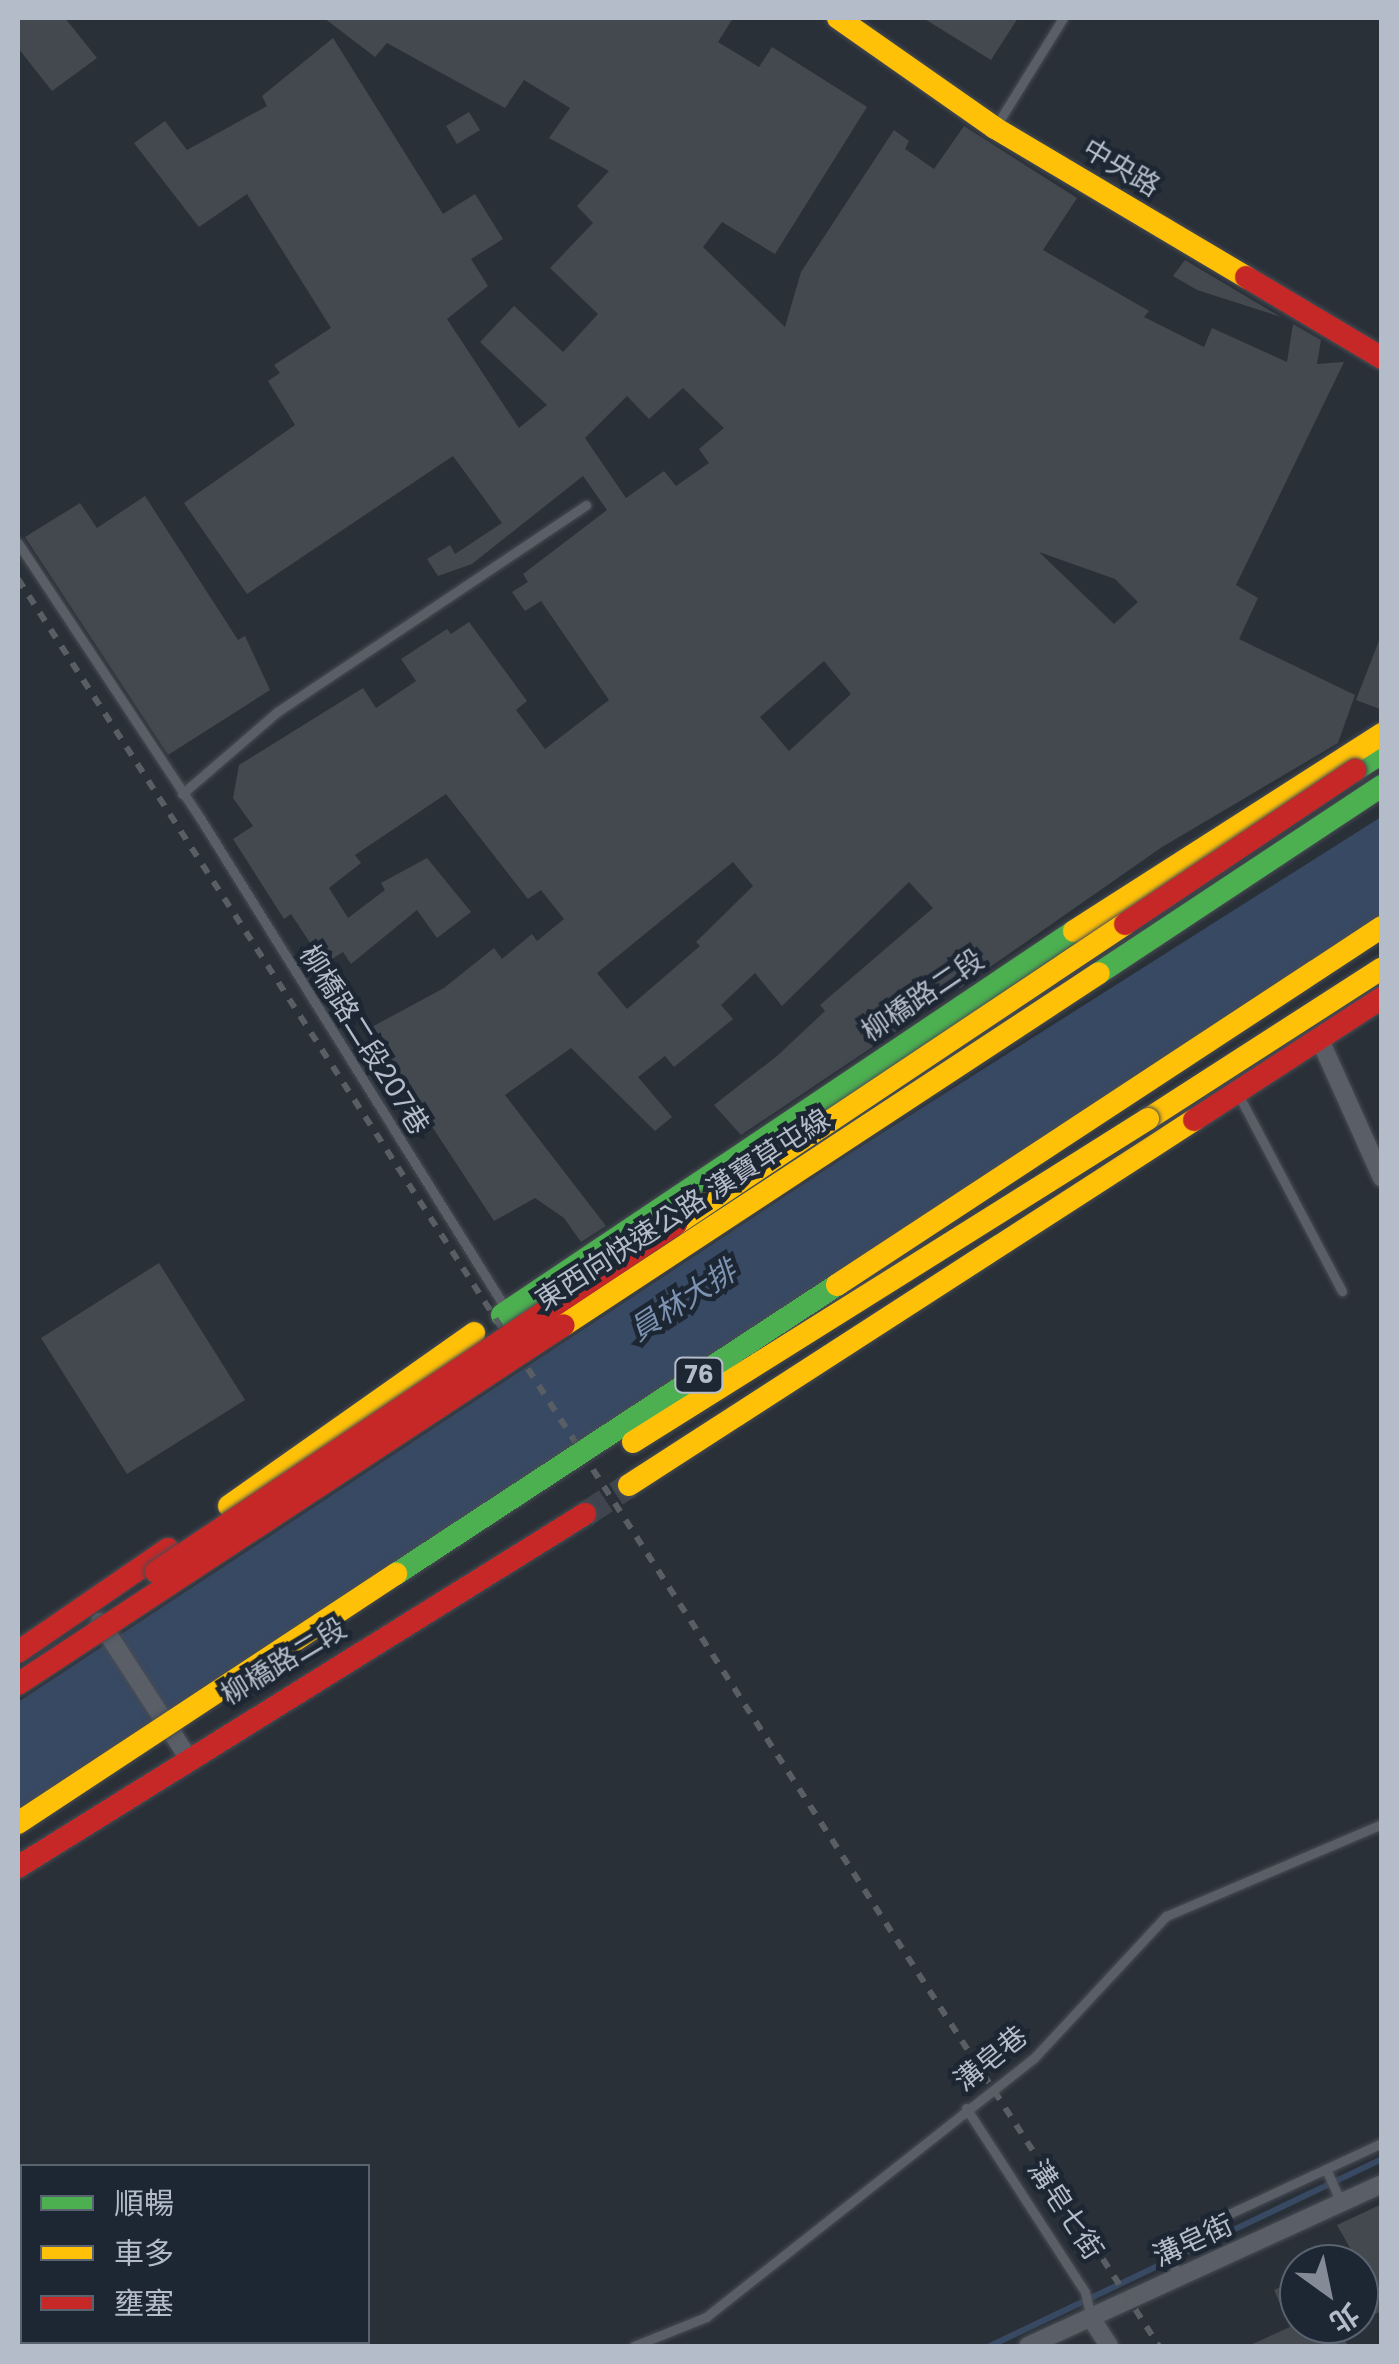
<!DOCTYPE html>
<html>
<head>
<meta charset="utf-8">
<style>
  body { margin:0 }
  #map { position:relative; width:1399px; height:2364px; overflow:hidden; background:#2a3038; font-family:Poppins,"Noto Sans TC",sans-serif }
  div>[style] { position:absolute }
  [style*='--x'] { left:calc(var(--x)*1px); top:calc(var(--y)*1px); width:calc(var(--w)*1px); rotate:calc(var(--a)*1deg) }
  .water>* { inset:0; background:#384963 }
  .stream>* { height:6px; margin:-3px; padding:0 3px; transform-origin:3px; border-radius:3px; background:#384963 }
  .building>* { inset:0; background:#444950 }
  .secondary-tunnel>* { height:25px; margin-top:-12.5px; transform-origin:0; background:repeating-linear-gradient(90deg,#3f454e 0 25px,transparent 0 37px) }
  .roads { filter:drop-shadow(0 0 2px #484c53) drop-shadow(0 0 2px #484c53) }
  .lane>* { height:9px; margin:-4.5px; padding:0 4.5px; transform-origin:4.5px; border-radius:4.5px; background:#5a5e66 }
  .street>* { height:18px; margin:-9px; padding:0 9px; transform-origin:9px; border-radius:9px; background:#5a5e66 }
  .fast>* { height:22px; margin:-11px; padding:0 11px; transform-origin:11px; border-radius:11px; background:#4caf50 }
  .slow>* { height:22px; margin:-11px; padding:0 11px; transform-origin:11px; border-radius:11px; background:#ffc107 }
  .jam>* { height:22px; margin:-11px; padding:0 11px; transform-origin:11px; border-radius:11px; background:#c62828 }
  .rail>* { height:6px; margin-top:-3px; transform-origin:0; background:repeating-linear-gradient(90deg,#595d64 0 10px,transparent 0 20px) }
  .bridges { filter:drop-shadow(0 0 2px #474c53) drop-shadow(0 0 2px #474c53) }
  .fast-bridge>* { height:22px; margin:-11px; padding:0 11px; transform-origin:11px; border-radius:11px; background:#4caf50 }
  .slow-bridge>* { height:22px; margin:-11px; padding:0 11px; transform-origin:11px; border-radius:11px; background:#ffc107 }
  .jam-bridge>* { height:22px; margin:-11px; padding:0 11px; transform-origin:11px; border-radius:11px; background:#c62828 }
  span { translate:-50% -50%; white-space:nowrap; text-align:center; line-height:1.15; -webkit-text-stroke:9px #1d2633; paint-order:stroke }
  .shield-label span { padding:2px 8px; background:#1d2633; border:2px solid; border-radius:8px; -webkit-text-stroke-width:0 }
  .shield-label { font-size:25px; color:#b4bcc9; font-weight:700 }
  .street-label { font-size:28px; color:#b4bcc9 }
  .water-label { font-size:30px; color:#7c92b1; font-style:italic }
  .frame { position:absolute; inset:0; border:20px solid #b4bcc9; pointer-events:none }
  .legend { position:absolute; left:20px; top:2164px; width:350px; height:180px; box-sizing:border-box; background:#1d2633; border:2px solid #59626f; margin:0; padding:12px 18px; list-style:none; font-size:30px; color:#b4bcc9 }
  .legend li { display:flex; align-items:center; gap:20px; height:50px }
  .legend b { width:50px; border:2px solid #59626f }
  .north { position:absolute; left:1279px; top:2244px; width:100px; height:100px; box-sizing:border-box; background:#1d2633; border:2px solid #59626f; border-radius:50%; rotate:147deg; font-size:28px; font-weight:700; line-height:40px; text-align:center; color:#b4bcc9 }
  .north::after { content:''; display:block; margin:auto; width:35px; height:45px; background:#848b96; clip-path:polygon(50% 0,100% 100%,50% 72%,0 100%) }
</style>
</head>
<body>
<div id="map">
  <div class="water">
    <div style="clip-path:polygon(1381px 817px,1381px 916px,18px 1809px,18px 1702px,857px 1149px)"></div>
  </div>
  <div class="stream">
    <div style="--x:990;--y:2346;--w:434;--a:-25.5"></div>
  </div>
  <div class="building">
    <div style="clip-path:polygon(18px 18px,65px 18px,97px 58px,52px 91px,18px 48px)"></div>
    <div style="clip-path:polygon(evenodd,324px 18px,733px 18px,718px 42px,759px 67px,772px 47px,867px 107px,775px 254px,722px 222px,703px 247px,785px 327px,801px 272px,894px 130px,909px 141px,905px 149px,934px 169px,964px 126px,1077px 198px,1043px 250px,1149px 311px,1144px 317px,1204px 347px,1212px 328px,1287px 362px,1293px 324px,1321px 340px,1317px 364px,1344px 362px,1236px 585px,1258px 598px,1239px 639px,1355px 695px,1338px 743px,1162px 847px,960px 988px,954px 983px,908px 1023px,741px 1135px,714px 1105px,777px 1056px,825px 1011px,820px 1005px,933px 908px,909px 882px,782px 1006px,755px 973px,721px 1005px,733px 1019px,674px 1067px,665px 1056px,638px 1077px,672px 1117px,655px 1131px,571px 1048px,505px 1095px,606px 1226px,581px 1242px,564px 1218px,535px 1198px,494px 1221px,368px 1029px,444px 988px,494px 948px,502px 959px,532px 934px,537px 941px,564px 919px,541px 890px,528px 899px,446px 794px,355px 855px,361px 863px,329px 888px,348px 918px,385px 890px,381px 883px,427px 858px,471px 912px,437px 938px,417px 910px,351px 964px,343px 952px,324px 964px,291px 914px,284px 919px,233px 839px,253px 826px,233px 798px,239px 765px,363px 688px,376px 708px,416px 681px,401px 659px,447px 629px,451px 634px,469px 622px,527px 701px,516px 710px,545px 749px,609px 700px,541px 601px,525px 611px,512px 592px,528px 582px,523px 574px,607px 510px,583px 476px,472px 564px,438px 576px,427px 559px,450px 545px,455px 554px,502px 523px,453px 456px,247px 594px,184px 503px,295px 425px,268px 381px,280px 373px,274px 365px,331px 328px,247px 194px,199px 227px,134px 143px,165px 121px,187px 150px,267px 106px,262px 96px,333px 38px,443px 214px,475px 194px,503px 239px,471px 259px,488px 286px,447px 319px,519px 428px,547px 405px,480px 342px,514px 306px,563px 352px,598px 314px,550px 268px,593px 223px,577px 206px,609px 171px,549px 138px,570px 108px,524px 80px,505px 108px,387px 43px,375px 57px,324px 18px,683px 388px,724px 428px,699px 449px,709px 463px,676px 486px,664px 471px,626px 498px,585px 438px,627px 396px,649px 419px,683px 388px,324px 18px,1039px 552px,1115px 579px,1138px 602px,1114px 624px,1039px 552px,324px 18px,824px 661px,851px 694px,789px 751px,760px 717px,824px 661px,324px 18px,733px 862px,753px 886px,696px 942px,700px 946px,627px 1009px,597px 973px,733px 862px)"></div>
    <div style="clip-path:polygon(923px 18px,1018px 18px,991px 60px)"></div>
    <div style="clip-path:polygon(469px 112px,480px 130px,457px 144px,446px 126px)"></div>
    <div style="clip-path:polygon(1185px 260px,1281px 317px,1197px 290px,1173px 276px)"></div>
    <div style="clip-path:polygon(145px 496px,238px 640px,245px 636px,270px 690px,168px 755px,25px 537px,80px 503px,97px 528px)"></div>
    <div style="clip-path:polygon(1380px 638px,1382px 639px,1382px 710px,1356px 700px)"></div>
    <div style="clip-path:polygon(159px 1263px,245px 1400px,127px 1474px,41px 1338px)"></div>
    <div style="clip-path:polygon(1382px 2204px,1382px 2311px,1359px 2321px,1359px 2264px,1337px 2225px)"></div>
    <div style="clip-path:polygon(1299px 2279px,1299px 2324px,1337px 2324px,1348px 2346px,1248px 2346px,1290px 2327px,1274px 2290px)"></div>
  </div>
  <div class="secondary-tunnel">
    <div style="--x:585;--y:1514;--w:53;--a:-33.4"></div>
  </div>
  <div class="roads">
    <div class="lane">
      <div style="--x:996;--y:126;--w:127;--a:-58.2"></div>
      <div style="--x:18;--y:543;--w:330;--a:56.5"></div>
      <div style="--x:200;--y:818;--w:579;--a:58.07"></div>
      <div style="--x:182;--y:794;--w:125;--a:-40.8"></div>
      <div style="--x:277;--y:712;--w:372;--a:-33.8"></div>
      <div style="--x:1238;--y:1094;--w:223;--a:62.2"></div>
      <div style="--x:966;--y:2108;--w:219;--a:57.1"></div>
      <div style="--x:1085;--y:2292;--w:27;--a:77"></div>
      <div style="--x:1326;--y:2169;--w:37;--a:66"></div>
      <div style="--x:1179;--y:2276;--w:35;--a:-119"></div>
      <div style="--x:1162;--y:2245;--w:242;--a:-24.9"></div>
      <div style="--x:634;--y:2346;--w:78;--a:-21.9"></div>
      <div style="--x:706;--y:2317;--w:418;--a:-38.3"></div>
      <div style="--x:1034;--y:2058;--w:194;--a:-47.1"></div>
      <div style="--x:1166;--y:1916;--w:235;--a:-23.1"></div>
    </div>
    <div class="street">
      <div style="--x:1320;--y:1040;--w:151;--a:65.8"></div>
      <div style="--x:100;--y:1622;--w:160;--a:57"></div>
      <div style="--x:1091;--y:2318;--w:33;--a:57"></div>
      <div style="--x:1028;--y:2346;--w:389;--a:-24.6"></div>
    </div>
    <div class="fast">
      <div style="--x:1355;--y:770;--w:32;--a:-32"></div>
      <div style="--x:502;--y:1315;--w:689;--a:-33.87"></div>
    </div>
    <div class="slow">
      <div style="--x:838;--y:18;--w:192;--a:35"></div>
      <div style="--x:995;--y:128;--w:292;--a:30.7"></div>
      <div style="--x:1074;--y:931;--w:366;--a:-32.6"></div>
      <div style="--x:1148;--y:1119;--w:278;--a:-32.8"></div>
      <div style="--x:629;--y:1485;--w:673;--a:-32.86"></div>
      <div style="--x:229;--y:1506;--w:300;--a:-35.2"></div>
    </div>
    <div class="jam">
      <div style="--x:1246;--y:277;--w:158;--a:30.8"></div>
      <div style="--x:1194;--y:1120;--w:224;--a:-33"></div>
      <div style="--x:18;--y:1652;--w:182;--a:-34.5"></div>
      <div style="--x:18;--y:1867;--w:668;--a:-31.91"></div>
    </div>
  </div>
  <div class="rail">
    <div style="--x:18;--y:579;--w:2103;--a:57.15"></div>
  </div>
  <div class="bridges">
    <div class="fast-bridge">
      <div style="--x:1099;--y:973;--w:339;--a:-33.5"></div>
      <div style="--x:396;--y:1574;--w:527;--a:-33.24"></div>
    </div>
    <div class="slow-bridge">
      <div style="--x:676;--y:1224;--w:540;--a:-33.75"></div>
      <div style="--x:837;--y:1285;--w:652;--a:-33.3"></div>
      <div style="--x:564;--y:1325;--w:640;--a:-33.34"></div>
      <div style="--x:633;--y:1442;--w:608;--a:-32.1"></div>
      <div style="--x:18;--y:1823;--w:453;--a:-33.4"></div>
    </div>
    <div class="jam-bridge">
      <div style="--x:1125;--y:924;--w:277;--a:-33.8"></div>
      <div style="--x:156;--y:1572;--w:626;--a:-33.79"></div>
      <div style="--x:18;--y:1684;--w:653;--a:-33.33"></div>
    </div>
  </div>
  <div class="shield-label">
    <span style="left:699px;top:1375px">76</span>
  </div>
  <div class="street-label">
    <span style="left:1121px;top:168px;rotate:31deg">中央路</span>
    <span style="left:923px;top:996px;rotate:-34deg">柳橋路二段</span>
    <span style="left:364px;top:1040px;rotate:58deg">柳橋路二段207巷</span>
    <span style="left:683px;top:1210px;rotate:-33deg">東西向快速公路 漢寶草屯線</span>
    <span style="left:284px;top:1662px;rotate:-31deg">柳橋路二段</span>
    <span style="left:991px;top:2059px;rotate:-39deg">溝皂巷</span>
    <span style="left:1065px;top:2210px;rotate:57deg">溝皂七街</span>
    <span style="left:1193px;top:2241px;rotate:-25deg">溝皂街</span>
  </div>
  <div class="water-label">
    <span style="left:683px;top:1301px;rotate:-33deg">員林大排</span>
  </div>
  <div class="frame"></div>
  <ul class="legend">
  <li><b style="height:12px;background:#4caf50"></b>順暢</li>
  <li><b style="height:12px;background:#ffc107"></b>車多</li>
  <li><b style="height:12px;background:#c62828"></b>壅塞</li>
  </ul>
  <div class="north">北</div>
</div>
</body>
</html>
